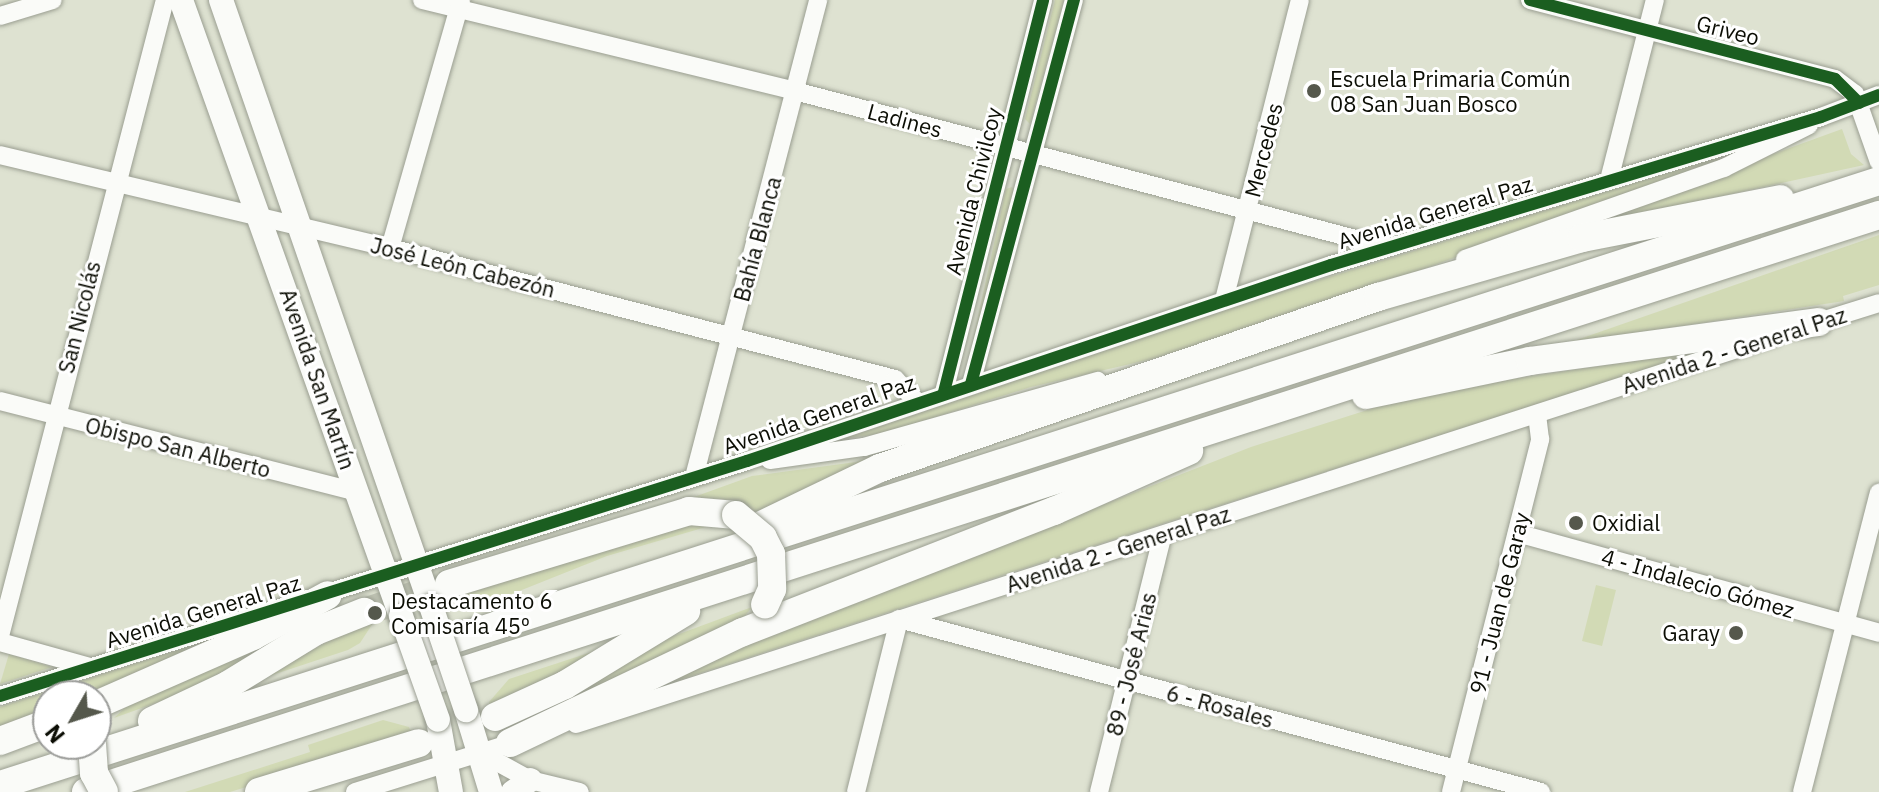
<!DOCTYPE html>
<html>
<head>
<meta charset="utf-8">
<style>
  body { margin:0 }
  #map { position:relative; width:1879px; height:792px; overflow:hidden; background:#dee2d1; font-family:"IBM Plex Sans",sans-serif }
  div>[style] { position:absolute }
  [style*='--x'] { left:calc(var(--x)*1px); top:calc(var(--y)*1px); width:calc(var(--w)*1px); rotate:calc(var(--a)*1deg) }
  .green>* { inset:0; background:#d2dab5 }
  .highway-tunnel>* { height:28px; margin-top:-14px; transform-origin:0; background:repeating-linear-gradient(90deg,#bec2b2 0 28px,transparent 0 42px) }
  .roads { filter:drop-shadow(0 0 2px #9a9e91) drop-shadow(0 0 2px #9a9e91) }
  .minor>* { height:18px; margin:-9px; padding:0 9px; transform-origin:9px; border-radius:9px; background:#fafbf8 }
  .major>* { height:24px; margin:-12px; padding:0 12px; transform-origin:12px; border-radius:12px; background:#fafbf8 }
  .highway>* { height:28px; margin:-14px; padding:0 14px; transform-origin:14px; border-radius:14px; background:#fafbf8 }
  .bridges { filter:drop-shadow(0 0 2px #9a9e91) drop-shadow(0 0 2px #9a9e91) }
  .major-bridge>* { height:24px; margin:-12px; padding:0 12px; transform-origin:12px; border-radius:12px; background:#fafbf8 }
  .highway-bridge>* { height:28px; margin:-14px; padding:0 14px; transform-origin:14px; border-radius:14px; background:#fafbf8 }
  .cycleway>* { height:12px; margin:-6px; padding:0 6px; transform-origin:6px; border-radius:6px; background:#1b5e20 }
  .dots>* { width:22px; height:22px; translate:-50% -50%; box-sizing:border-box; border:4px solid #fff; border-radius:50% }
  span { translate:-50% -50%; white-space:nowrap; text-align:center; line-height:1.15; -webkit-text-stroke:6px #fff; paint-order:stroke }
  .street-label { font-size:22px; color:#0b0d04 }
  .poi-label { font-size:22px; color:#0b0d04 }
  .left { translate:0 -50%; text-align:left }
  .right { translate:-100% -50%; text-align:right }
  .north { position:absolute; left:32px; top:680px; width:80px; height:80px; box-sizing:border-box; background:#fff; border:2px solid #9d9e9b; border-radius:50%; rotate:231deg; font-size:22px; font-weight:700; line-height:32px; text-align:center; color:#0b0d04 }
  .north::after { content:''; display:block; margin:auto; width:28px; height:36px; background:#55584c; clip-path:polygon(50% 0,100% 100%,50% 72%,0 100%) }
</style>
</head>
<body>
<div id="map">
  <div class="green">
    <div style="clip-path:polygon(1055px 0,1064px 0,1030px 124px,1025px 119px)"></div>
    <div style="clip-path:polygon(1842px 129px,1851px 154px,1864px 165px,1562px 231px)"></div>
    <div style="clip-path:polygon(1719px 157px,1721px 162px,1348px 296px,1152px 359px,1031px 387px,885px 433px,842px 439px,1261px 298px)"></div>
    <div style="clip-path:polygon(1012px 187px,1014px 190px,968px 362px,1006px 189px)"></div>
    <div style="clip-path:polygon(1879px 235px,1879px 285px,1843px 296px,1844px 301px,1565px 344px)"></div>
    <div style="clip-path:polygon(1709px 350px,1174px 520px,632px 695px,636px 687px,1251px 447px,1424px 392px)"></div>
    <div style="clip-path:polygon(938px 434px,756px 512px,729px 500px,694px 497px,752px 476px,856px 462px)"></div>
    <div style="clip-path:polygon(683px 522px,723px 522px,607px 556px,489px 603px,453px 600px,450px 592px)"></div>
    <div style="clip-path:polygon(1596px 585px,1616px 590px,1602px 646px,1582px 641px)"></div>
    <div style="clip-path:polygon(365px 598px,175px 696px,114px 718px,131px 702px)"></div>
    <div style="clip-path:polygon(752px 607px,745px 616px,556px 707px,497px 725px,663px 640px)"></div>
    <div style="clip-path:polygon(371px 618px,373px 623px,360px 643px,348px 650px,257px 680px)"></div>
    <div style="clip-path:polygon(225px 635px,87px 696px,48px 696px,48px 711px,0 730px,0 707px)"></div>
    <div style="clip-path:polygon(610px 646px,491px 710px,489px 702px,509px 679px)"></div>
    <div style="clip-path:polygon(9px 654px,52px 667px,0 684px)"></div>
    <div style="clip-path:polygon(383px 720px,409px 727px,412px 736px,230px 792px,185px 792px,310px 752px,308px 745px)"></div>
  </div>
  <div class="highway-tunnel">
    <div style="--x:364;--y:612;--w:89;--a:-18.4"></div>
  </div>
  <div class="roads">
    <div class="minor">
      <div style="--x:422;--y:0;--w:384;--a:13.7"></div>
      <div style="--x:795;--y:91;--w:611;--a:14.79"></div>
      <div style="--x:1530;--y:0;--w:315;--a:14.5"></div>
      <div style="--x:1835;--y:79;--w:25;--a:37"></div>
      <div style="--x:1855;--y:94;--w:72;--a:70.6"></div>
      <div style="--x:0;--y:16;--w:55;--a:-16.8"></div>
      <div style="--x:0;--y:155;--w:401;--a:13.4"></div>
      <div style="--x:390;--y:248;--w:522;--a:14.54"></div>
      <div style="--x:895;--y:379;--w:30;--a:46"></div>
      <div style="--x:1609;--y:180;--w:186;--a:-75.7"></div>
      <div style="--x:390;--y:248;--w:258;--a:-74"></div>
      <div style="--x:1465;--y:259;--w:275;--a:-19.4"></div>
      <div style="--x:1724;--y:168;--w:95;--a:-26.8"></div>
      <div style="--x:1224;--y:300;--w:309;--a:-75.8"></div>
      <div style="--x:1809;--y:325;--w:73;--a:-17.4"></div>
      <div style="--x:971;--y:384;--w:398;--a:-75"></div>
      <div style="--x:944;--y:392;--w:404;--a:-75.8"></div>
      <div style="--x:0;--y:401;--w:368;--a:14.3"></div>
      <div style="--x:770;--y:460;--w:95;--a:-7.9"></div>
      <div style="--x:864;--y:447;--w:243;--a:-15.8"></div>
      <div style="--x:694;--y:477;--w:493;--a:-75.4"></div>
      <div style="--x:1517;--y:533;--w:376;--a:15.4"></div>
      <div style="--x:899;--y:619;--w:665;--a:15.08"></div>
      <div style="--x:0;--y:636;--w:657;--a:-75.46"></div>
      <div style="--x:0;--y:642;--w:93;--a:15.5"></div>
      <div style="--x:0;--y:696;--w:783;--a:-17.46"></div>
      <div style="--x:747;--y:461;--w:616;--a:-18.55"></div>
      <div style="--x:1331;--y:265;--w:512;--a:-16.81"></div>
      <div style="--x:1821;--y:117;--w:62;--a:-20.8"></div>
      <div style="--x:576;--y:724;--w:1259;--a:-17.9"></div>
      <div style="--x:479;--y:752;--w:58;--a:28.8"></div>
      <div style="--x:530;--y:780;--w:51;--a:13.5"></div>
      <div style="--x:355;--y:792;--w:174;--a:-17.4"></div>
      <div style="--x:856;--y:792;--w:178;--a:-76"></div>
      <div style="--x:1099;--y:792;--w:263;--a:-76.1"></div>
      <div style="--x:1451;--y:792;--w:364;--a:-75.8"></div>
      <div style="--x:1540;--y:439;--w:25;--a:-97"></div>
      <div style="--x:1802;--y:792;--w:309;--a:-75.6"></div>
    </div>
    <div class="major">
      <div style="--x:181;--y:0;--w:654;--a:70.35"></div>
      <div style="--x:221;--y:0;--w:641;--a:70.89"></div>
      <div style="--x:466;--y:710;--w:86;--a:73"></div>
      <div style="--x:438;--y:720;--w:73;--a:79.8"></div>
      <div style="--x:513;--y:792;--w:21;--a:-35"></div>
    </div>
    <div class="highway">
      <div style="--x:1366;--y:395;--w:167;--a:-11.7"></div>
      <div style="--x:1530;--y:361;--w:291;--a:-7.7"></div>
      <div style="--x:753;--y:529;--w:141;--a:-25.7"></div>
      <div style="--x:880;--y:468;--w:527;--a:-18.95"></div>
      <div style="--x:1378;--y:297;--w:212;--a:-16.1"></div>
      <div style="--x:1582;--y:238;--w:202;--a:-11.1"></div>
      <div style="--x:449;--y:584;--w:251;--a:-16.9"></div>
      <div style="--x:689;--y:511;--w:47;--a:4.9"></div>
      <div style="--x:96;--y:705;--w:171;--a:-23.7"></div>
      <div style="--x:253;--y:636;--w:85;--a:-28.7"></div>
      <div style="--x:495;--y:717;--w:77;--a:-24.6"></div>
      <div style="--x:565;--y:685;--w:142;--a:-31.4"></div>
      <div style="--x:152;--y:721;--w:84;--a:-25.3"></div>
      <div style="--x:228;--y:685;--w:103;--a:-31.5"></div>
      <div style="--x:316;--y:631;--w:52;--a:-21.6"></div>
      <div style="--x:0;--y:741;--w:51;--a:-20.6"></div>
      <div style="--x:510;--y:743;--w:258;--a:-25.5"></div>
      <div style="--x:743;--y:632;--w:334;--a:-21.3"></div>
      <div style="--x:1054;--y:511;--w:148;--a:-24"></div>
      <div style="--x:0;--y:785;--w:1974;--a:-17.82"></div>
      <div style="--x:86;--y:792;--w:1884;--a:-17.84"></div>
      <div style="--x:259;--y:792;--w:167;--a:-17"></div>
    </div>
  </div>
  <div class="bridges">
    <div class="major-bridge">
      <div style="--x:431;--y:606;--w:110;--a:71.4"></div>
      <div style="--x:401;--y:616;--w:110;--a:70.4"></div>
    </div>
    <div class="highway-bridge">
      <div style="--x:736;--y:515;--w:35;--a:40"></div>
      <div style="--x:763;--y:538;--w:18;--a:63"></div>
      <div style="--x:771;--y:554;--w:35;--a:88"></div>
      <div style="--x:772;--y:589;--w:17;--a:114"></div>
      <div style="--x:92;--y:744;--w:29;--a:86"></div>
      <div style="--x:94;--y:773;--w:21;--a:62"></div>
    </div>
  </div>
  <div class="cycleway">
    <div style="--x:1530;--y:0;--w:315;--a:14.5"></div>
    <div style="--x:1835;--y:79;--w:34;--a:45"></div>
    <div style="--x:971;--y:384;--w:398;--a:-75"></div>
    <div style="--x:944;--y:392;--w:404;--a:-75.8"></div>
    <div style="--x:0;--y:696;--w:783;--a:-17.46"></div>
    <div style="--x:747;--y:461;--w:616;--a:-18.55"></div>
    <div style="--x:1331;--y:265;--w:512;--a:-16.81"></div>
    <div style="--x:1821;--y:117;--w:62;--a:-20.8"></div>
  </div>
  <div class="dots">
    <div style="left:1314px;top:91px;background:#55584c"></div>
    <div style="left:1576px;top:523px;background:#55584c"></div>
    <div style="left:375px;top:613px;background:#55584c"></div>
    <div style="left:1736px;top:633px;background:#55584c"></div>
  </div>
  <div class="street-label">
    <span style="left:1728px;top:30px;rotate:14deg">Griveo</span>
    <span style="left:905px;top:120px;rotate:15deg">Ladines</span>
    <span style="left:1263px;top:150px;rotate:-76deg">Mercedes</span>
    <span style="left:973px;top:191px;rotate:-76deg">Avenida Chivilcoy</span>
    <span style="left:1435px;top:212px;rotate:-17deg">Avenida General Paz</span>
    <span style="left:757px;top:239px;rotate:-75deg">Bahía Blanca</span>
    <span style="left:463px;top:267px;rotate:14deg">José León Cabezón</span>
    <span style="left:79px;top:317px;rotate:-76deg">San Nicolás</span>
    <span style="left:1734px;top:350px;rotate:-18deg">Avenida 2 - General Paz</span>
    <span style="left:318px;top:379px;rotate:71deg">Avenida San Martín</span>
    <span style="left:819px;top:414px;rotate:-19deg">Avenida General Paz</span>
    <span style="left:178px;top:447px;rotate:14deg">Obispo San Alberto</span>
    <span style="left:1118px;top:549px;rotate:-18deg">Avenida 2 - General Paz</span>
    <span style="left:1698px;top:583px;rotate:16deg">4 - Indalecio Gómez</span>
    <span style="left:1499px;top:603px;rotate:-76deg">91 - Juan de Garay</span>
    <span style="left:203px;top:611px;rotate:-17deg">Avenida General Paz</span>
    <span style="left:1131px;top:664px;rotate:-76deg">89 - José Arias</span>
    <span style="left:1220px;top:706px;rotate:15deg">6 - Rosales</span>
  </div>
  <div class="poi-label">
    <span class="left" style="left:1330px;top:91px">Escuela Primaria Común<br>08 San Juan Bosco</span>
    <span class="left" style="left:1592px;top:523px">Oxidial</span>
    <span class="left" style="left:391px;top:613px">Destacamento 6<br>Comisaría 45º</span>
    <span class="right" style="left:1720px;top:633px">Garay</span>
  </div>
  <div class="north">N</div>
</div>
</body>
</html>
